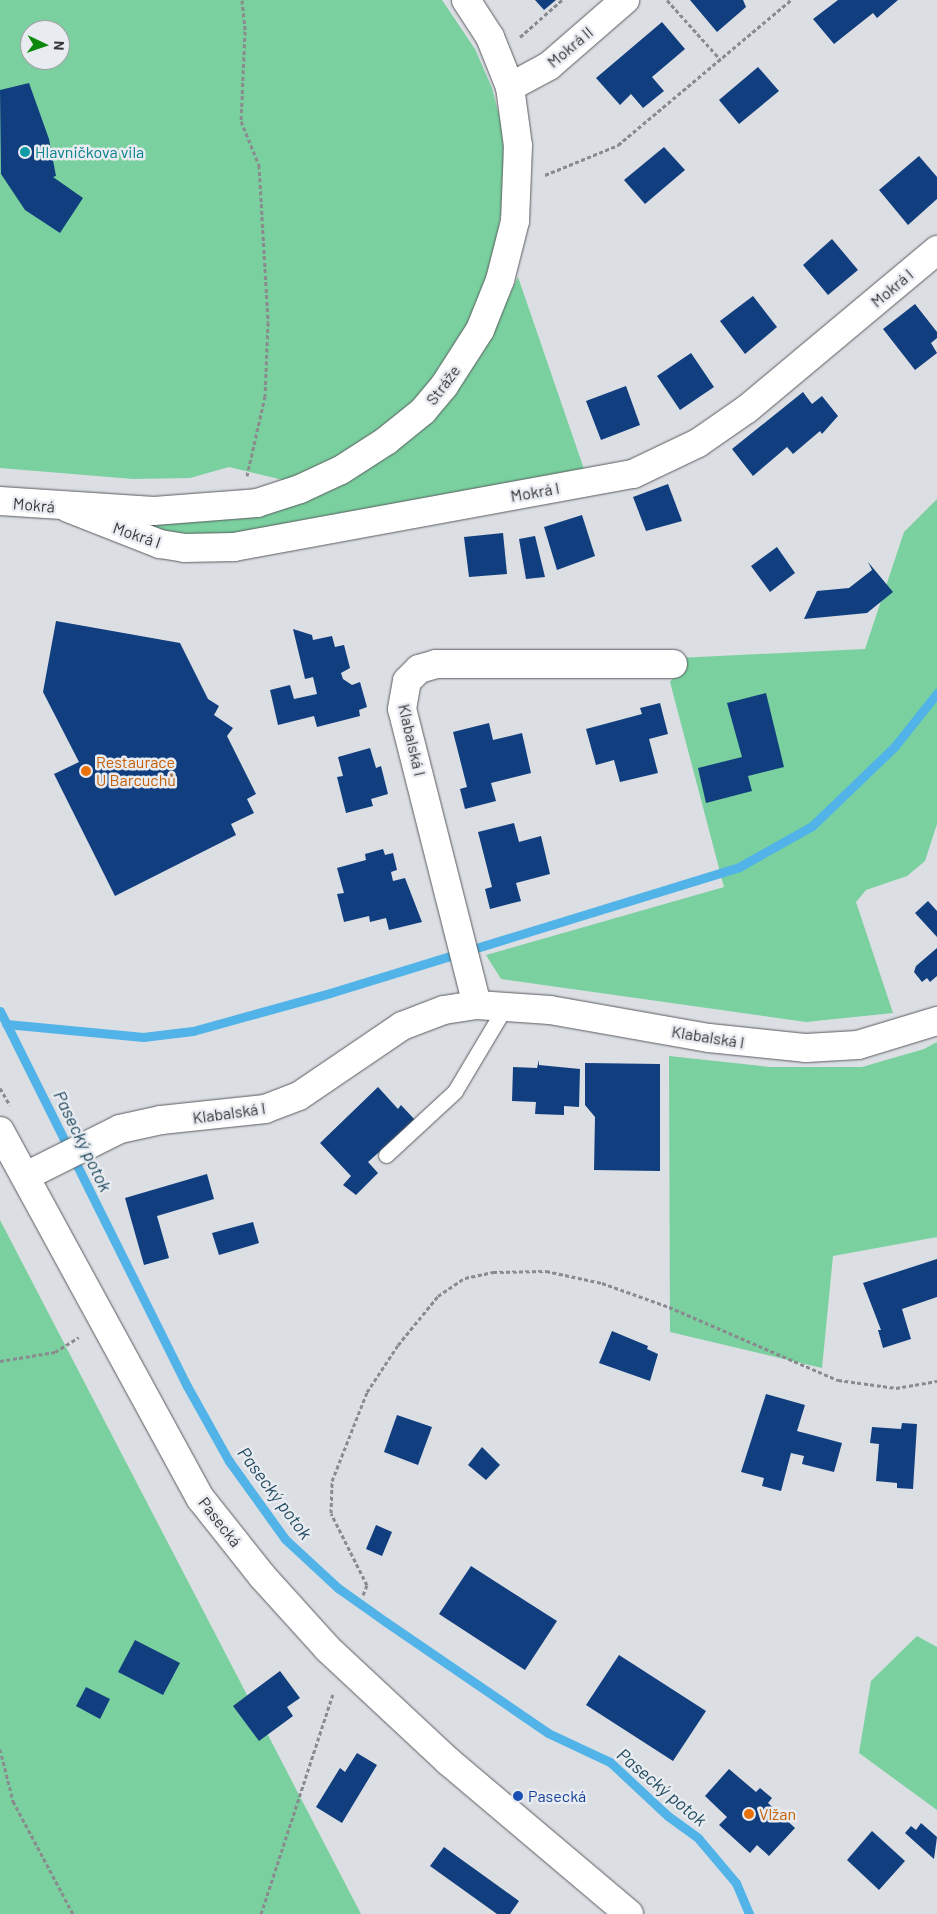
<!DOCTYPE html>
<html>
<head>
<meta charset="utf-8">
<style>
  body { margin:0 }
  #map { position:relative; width:937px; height:1914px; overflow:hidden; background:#dbdee3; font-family:Barlow,sans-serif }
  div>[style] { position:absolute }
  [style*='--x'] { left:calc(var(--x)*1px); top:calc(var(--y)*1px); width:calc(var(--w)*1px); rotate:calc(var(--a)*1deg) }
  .green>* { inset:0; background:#7ad19f }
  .stream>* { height:9px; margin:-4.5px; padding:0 4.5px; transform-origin:4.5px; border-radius:4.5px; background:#51b3e8 }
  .building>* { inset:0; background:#113e7e }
  .path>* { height:3px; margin-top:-1.5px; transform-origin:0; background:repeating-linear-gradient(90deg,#898b8e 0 4px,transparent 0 6.5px) }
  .roads { filter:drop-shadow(0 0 1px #5a5c60) drop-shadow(0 0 1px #5a5c60) }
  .service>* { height:15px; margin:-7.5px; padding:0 7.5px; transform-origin:7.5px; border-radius:7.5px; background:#fff }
  .minor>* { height:28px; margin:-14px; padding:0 14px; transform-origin:14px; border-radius:14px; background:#fff }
  .dots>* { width:14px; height:14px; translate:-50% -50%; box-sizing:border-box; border:2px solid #e8ebf0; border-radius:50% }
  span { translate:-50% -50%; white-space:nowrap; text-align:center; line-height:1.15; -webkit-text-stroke:5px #e8ebf0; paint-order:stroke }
  .street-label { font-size:16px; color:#343536 }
  .culture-label { font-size:16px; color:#0d838f }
  .left { translate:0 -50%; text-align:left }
  .food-label { font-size:16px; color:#c56008 }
  .transit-label { font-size:16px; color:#164399 }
  .water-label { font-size:18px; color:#224b61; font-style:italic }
  .north { position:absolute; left:20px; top:20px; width:50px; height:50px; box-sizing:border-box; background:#e8ebf0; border:1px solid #a0a2a6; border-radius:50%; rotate:93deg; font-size:14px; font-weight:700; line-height:20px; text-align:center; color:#343536 }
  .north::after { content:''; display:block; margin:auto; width:18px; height:22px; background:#0c880c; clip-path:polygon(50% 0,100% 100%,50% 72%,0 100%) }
</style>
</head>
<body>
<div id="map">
  <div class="green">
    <div style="clip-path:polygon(evenodd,0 0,442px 0,475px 49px,492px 88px,502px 127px,505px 187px,495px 253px,474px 313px,444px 366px,407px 409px,366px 443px,287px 481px,229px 467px,190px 478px,133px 479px,0 468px,0 0,30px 30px,60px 30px,60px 60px,30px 60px,30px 30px)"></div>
    <div style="clip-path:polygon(518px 277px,585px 472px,215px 538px,152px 531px,153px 525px,397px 445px,439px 413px,480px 357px)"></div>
    <div style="clip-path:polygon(937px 499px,937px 824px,925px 861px,907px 876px,866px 890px,856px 902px,893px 1013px,806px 1022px,501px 979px,486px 955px,724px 887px,670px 682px,677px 673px,678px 658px,865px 649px,904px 532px)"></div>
    <div style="clip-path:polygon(937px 1042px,937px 1237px,833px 1256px,822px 1368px,670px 1332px,669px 1056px,770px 1067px,862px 1067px,924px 1049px)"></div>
    <div style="clip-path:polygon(0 1220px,361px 1914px,0 1914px)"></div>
    <div style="clip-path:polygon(917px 1636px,937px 1647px,937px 1810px,859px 1753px,871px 1681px)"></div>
  </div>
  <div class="stream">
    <div style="--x:0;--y:1011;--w:419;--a:63.5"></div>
    <div style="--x:187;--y:1386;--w:86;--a:60.8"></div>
    <div style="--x:229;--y:1461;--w:96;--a:54.3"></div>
    <div style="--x:285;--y:1539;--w:72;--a:42.8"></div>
    <div style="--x:338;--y:1588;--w:59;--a:35.3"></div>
    <div style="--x:386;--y:1622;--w:196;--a:34.4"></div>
    <div style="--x:548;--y:1733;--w:68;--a:25.1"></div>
    <div style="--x:610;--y:1762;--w:79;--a:43"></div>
    <div style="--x:668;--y:1816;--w:37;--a:36"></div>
    <div style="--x:698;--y:1838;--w:59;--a:49.8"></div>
    <div style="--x:736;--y:1883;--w:34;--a:67"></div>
    <div style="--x:6;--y:1024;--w:138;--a:5.4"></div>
    <div style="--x:143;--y:1037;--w:50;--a:-6.8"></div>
    <div style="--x:193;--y:1031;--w:142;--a:-15.5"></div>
    <div style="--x:330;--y:993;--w:428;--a:-17.1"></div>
    <div style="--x:739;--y:867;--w:84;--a:-29.3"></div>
    <div style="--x:812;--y:826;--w:115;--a:-43.9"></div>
    <div style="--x:895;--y:746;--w:68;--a:-51.6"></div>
  </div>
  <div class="building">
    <div style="clip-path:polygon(535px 0,556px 0,544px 10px)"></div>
    <div style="clip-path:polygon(690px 0,743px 0,746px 7px,717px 32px)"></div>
    <div style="clip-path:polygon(838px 0,898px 0,877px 18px,873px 13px,834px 44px,813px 19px)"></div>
    <div style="clip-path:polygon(662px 22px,685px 49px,652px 77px,664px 91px,643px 108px,631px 94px,620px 105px,596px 78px)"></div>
    <div style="clip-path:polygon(758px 67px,779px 91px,739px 124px,719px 100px)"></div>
    <div style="clip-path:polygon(29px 83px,49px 139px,56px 176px,53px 177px,83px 198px,60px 233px,25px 210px,1px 174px,0 90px)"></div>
    <div style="clip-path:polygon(664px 147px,685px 170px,645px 204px,624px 180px)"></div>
    <div style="clip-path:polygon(919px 156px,937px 177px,937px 199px,908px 225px,879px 190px)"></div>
    <div style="clip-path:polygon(832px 239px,858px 270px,828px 295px,803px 265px)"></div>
    <div style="clip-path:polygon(753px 296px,777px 327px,745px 354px,720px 321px)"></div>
    <div style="clip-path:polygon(915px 304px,937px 332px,937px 338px,931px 343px,937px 353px,915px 370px,883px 329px)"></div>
    <div style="clip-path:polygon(691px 353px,714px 387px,680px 410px,657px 376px)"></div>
    <div style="clip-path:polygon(626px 386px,640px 425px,601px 440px,586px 401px)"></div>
    <div style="clip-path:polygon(803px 392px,812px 404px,822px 396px,838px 416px,822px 434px,820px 431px,793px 454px,787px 447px,753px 476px,732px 449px)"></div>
    <div style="clip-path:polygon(668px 484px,682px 521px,646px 531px,633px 497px)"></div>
    <div style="clip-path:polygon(582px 515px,595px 556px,557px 570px,544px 527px)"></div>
    <div style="clip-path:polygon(503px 533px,507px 574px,469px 577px,464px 537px)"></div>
    <div style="clip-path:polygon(535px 536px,545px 577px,526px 579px,519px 539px)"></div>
    <div style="clip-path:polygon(777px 547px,795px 573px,770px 592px,751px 566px)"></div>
    <div style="clip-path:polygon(868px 562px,893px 592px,867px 613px,804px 619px,817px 591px,849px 588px,872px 570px)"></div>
    <div style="clip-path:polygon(56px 621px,180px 643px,208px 699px,219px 706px,214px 715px,233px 728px,227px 736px,256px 794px,247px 799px,254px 813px,231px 824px,236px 835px,115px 896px,54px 774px,79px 762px,43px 692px)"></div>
    <div style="clip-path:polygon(293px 629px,312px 635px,313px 640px,332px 636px,335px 647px,344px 645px,350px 668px,341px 673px,343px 679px,352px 685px,360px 682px,367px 707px,359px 710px,360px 716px,317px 727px,314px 716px,278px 725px,270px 690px,290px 685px,294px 699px,317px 694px,313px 677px,305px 679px)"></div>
    <div style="clip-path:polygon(766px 693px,784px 767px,748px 776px,752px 791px,706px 803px,698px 768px,742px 757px,727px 703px)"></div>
    <div style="clip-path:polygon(660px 703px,668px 734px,649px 739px,658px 773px,620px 782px,614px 760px,596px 765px,586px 729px,642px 714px,640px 708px)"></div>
    <div style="clip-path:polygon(489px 723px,493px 740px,522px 733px,531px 773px,491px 783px,496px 801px,465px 809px,460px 789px,467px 787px,453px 732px)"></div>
    <div style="clip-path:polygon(370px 748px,376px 768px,381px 766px,388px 794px,371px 799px,373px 806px,346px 813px,337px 777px,343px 776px,338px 757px)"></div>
    <div style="clip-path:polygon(514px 823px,519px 842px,541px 836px,550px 874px,516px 883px,521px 901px,490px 909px,485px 889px,492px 887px,478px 832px)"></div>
    <div style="clip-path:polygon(383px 849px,385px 855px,393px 853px,397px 870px,391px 872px,393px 881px,405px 878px,422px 922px,389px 930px,386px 918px,370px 922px,369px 916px,344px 922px,337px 894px,344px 893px,337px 868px,366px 860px,365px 854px)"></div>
    <div style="clip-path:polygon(928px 901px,937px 911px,937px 937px,915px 913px)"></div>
    <div style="clip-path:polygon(937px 948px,937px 976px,930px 982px,927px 978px,922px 982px,914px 972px,916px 966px)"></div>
    <div style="clip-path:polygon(539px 1060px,539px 1065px,580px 1069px,579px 1107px,564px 1106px,564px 1115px,535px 1114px,536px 1102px,512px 1101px,513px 1067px,537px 1068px)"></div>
    <div style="clip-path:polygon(585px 1063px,660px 1064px,660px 1171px,594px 1170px,595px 1117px,585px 1105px)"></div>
    <div style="clip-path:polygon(378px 1087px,398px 1109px,401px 1105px,415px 1120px,368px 1162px,378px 1173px,356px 1195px,343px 1185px,351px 1176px,320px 1143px)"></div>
    <div style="clip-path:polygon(207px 1174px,214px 1199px,157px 1216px,169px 1258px,144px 1265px,125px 1198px)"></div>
    <div style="clip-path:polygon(253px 1222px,259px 1243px,219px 1255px,212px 1233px)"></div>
    <div style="clip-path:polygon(937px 1259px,937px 1297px,902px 1309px,911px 1339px,883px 1348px,878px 1330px,881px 1330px,863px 1283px)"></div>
    <div style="clip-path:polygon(612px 1331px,648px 1346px,647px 1349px,658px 1354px,650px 1381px,599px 1363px)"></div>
    <div style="clip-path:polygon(766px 1394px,805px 1405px,797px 1431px,842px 1443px,834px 1472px,802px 1464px,804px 1456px,791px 1453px,781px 1491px,762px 1486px,764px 1478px,741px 1472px)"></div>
    <div style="clip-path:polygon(397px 1415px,432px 1427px,418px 1465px,384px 1452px)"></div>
    <div style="clip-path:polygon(902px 1423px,917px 1424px,913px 1489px,897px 1488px,897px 1483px,876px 1481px,879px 1444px,870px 1443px,872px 1427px,901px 1429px)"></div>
    <div style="clip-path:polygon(482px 1447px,500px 1465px,486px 1480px,468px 1465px)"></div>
    <div style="clip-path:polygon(376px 1525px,392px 1532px,382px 1556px,366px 1549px)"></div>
    <div style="clip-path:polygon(471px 1566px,557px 1621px,525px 1670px,439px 1614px)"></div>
    <div style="clip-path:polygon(135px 1640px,180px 1663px,163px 1695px,118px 1672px)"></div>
    <div style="clip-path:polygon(619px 1655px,706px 1711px,673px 1761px,586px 1705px)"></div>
    <div style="clip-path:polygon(280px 1671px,300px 1698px,287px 1707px,293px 1716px,259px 1741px,233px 1706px)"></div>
    <div style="clip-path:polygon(86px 1687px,110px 1699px,100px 1719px,76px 1706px)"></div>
    <div style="clip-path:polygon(357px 1753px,377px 1765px,342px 1823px,316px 1807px,340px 1768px,345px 1772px)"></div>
    <div style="clip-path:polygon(729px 1769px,756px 1792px,760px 1788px,772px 1798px,768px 1803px,795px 1828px,769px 1856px,757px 1845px,750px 1853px,719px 1825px,727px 1817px,705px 1796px)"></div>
    <div style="clip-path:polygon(921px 1823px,937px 1837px,934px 1859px,905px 1833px,911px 1826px,916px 1830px)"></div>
    <div style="clip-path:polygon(872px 1831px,905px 1861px,879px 1890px,847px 1860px)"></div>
    <div style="clip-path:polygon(444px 1847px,519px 1901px,510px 1914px,497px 1914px,430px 1866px)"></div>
  </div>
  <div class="path">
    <div style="--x:242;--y:0;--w:31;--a:84"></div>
    <div style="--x:245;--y:31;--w:90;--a:92.5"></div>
    <div style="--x:241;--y:121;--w:48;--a:67.8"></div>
    <div style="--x:259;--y:165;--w:157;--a:86.7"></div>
    <div style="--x:268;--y:322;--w:74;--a:92.3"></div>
    <div style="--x:265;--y:396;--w:82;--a:102.7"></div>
    <div style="--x:667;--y:0;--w:79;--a:48.1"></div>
    <div style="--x:520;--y:37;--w:56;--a:-41.4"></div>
    <div style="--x:545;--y:175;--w:79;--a:-22.3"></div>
    <div style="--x:618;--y:145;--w:226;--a:-40"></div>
    <div style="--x:0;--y:1088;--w:20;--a:60"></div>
    <div style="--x:0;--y:1361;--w:56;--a:-9.3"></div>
    <div style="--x:55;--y:1352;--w:28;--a:-32"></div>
    <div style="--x:363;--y:1595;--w:11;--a:-68"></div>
    <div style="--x:367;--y:1585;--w:80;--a:-116.6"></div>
    <div style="--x:331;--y:1513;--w:32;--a:-88"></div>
    <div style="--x:332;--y:1481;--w:96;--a:-68.5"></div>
    <div style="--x:367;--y:1392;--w:56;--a:-56.6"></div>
    <div style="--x:398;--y:1345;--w:63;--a:-50.8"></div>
    <div style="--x:438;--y:1296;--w:32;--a:-34"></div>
    <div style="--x:465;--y:1278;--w:29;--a:-12"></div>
    <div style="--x:493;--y:1272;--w:53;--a:-1.1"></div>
    <div style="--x:546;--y:1271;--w:57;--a:12.1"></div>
    <div style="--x:602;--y:1283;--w:71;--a:19.7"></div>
    <div style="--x:669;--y:1307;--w:184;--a:23.4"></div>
    <div style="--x:838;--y:1380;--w:59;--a:7.9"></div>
    <div style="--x:896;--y:1388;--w:42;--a:-9.7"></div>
    <div style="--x:0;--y:1749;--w:54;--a:76"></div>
    <div style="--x:13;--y:1801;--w:128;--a:62"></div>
    <div style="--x:261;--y:1914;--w:231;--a:-71.9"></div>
  </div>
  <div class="roads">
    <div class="service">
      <div style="--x:386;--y:1155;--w:94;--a:-42.8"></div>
      <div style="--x:455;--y:1091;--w:98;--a:-59.2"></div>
    </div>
    <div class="minor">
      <div style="--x:510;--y:87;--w:44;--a:-28.3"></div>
      <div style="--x:549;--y:66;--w:101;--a:-41"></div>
      <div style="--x:0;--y:501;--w:154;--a:3.7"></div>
      <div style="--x:154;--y:511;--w:103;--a:-4.4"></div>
      <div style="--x:257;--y:503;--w:45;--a:-18"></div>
      <div style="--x:300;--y:489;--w:45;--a:-24.9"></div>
      <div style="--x:341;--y:470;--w:54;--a:-32.8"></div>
      <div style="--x:386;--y:441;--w:48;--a:-39"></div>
      <div style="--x:423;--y:411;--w:33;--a:-50"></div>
      <div style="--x:444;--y:386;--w:67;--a:-57.3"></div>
      <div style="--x:480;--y:330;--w:54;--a:-68.2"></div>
      <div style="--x:500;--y:280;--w:61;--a:-75.7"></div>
      <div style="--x:515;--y:221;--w:75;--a:-87.7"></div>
      <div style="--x:518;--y:146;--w:60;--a:-97.7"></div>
      <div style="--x:510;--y:87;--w:54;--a:-111.8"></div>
      <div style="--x:490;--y:37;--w:44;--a:-123"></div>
      <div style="--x:68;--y:508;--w:99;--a:21.4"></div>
      <div style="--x:160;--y:544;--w:24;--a:9"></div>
      <div style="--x:184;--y:548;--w:50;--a:-1.1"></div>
      <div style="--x:234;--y:547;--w:406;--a:-10.4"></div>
      <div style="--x:633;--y:474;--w:72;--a:-25.5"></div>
      <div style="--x:698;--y:443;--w:60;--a:-34.8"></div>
      <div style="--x:747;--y:409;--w:248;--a:-39.9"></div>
      <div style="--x:477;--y:1005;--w:305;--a:-104.2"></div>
      <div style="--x:402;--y:709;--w:28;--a:-80"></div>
      <div style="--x:407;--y:681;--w:17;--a:-45"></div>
      <div style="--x:419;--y:669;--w:18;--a:-16"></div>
      <div style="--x:436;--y:664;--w:237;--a:0"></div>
      <div style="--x:0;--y:1131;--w:419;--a:61.4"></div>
      <div style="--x:201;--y:1499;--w:98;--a:51.6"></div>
      <div style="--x:262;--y:1576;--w:98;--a:47.9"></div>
      <div style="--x:328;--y:1649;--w:164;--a:43"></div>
      <div style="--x:448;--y:1761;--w:237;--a:40.2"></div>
      <div style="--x:26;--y:1176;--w:105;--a:-26.6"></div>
      <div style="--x:120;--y:1129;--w:42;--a:-12.4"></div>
      <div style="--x:161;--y:1120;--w:105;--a:-6"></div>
      <div style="--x:265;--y:1109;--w:36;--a:-21"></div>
      <div style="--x:299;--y:1096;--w:125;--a:-34.2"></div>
      <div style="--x:402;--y:1026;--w:45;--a:-20.9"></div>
      <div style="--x:444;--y:1010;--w:33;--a:-9"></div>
      <div style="--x:477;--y:1005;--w:73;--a:3.9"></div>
      <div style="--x:550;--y:1010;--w:161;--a:10"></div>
      <div style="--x:709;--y:1038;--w:98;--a:5.9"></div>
      <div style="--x:806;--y:1048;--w:52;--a:-3.3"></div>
      <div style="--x:858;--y:1045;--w:83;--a:-16.9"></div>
    </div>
  </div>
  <div class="dots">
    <div style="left:25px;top:152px;background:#0f9aa8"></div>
    <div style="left:86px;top:771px;background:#e8710a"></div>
    <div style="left:518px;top:1796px;background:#1a4fb4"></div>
    <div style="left:749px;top:1814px;background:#e8710a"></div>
  </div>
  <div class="street-label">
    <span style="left:570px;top:47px;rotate:-40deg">Mokrá II</span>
    <span style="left:892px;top:288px;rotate:-40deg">Mokrá I</span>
    <span style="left:443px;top:385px;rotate:-53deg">Stráže</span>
    <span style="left:535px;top:492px;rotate:-10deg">Mokrá I</span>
    <span style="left:34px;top:505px;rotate:5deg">Mokrá</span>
    <span style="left:137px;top:535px;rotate:19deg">Mokrá I</span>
    <span style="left:412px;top:740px;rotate:77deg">Klabalská I</span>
    <span style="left:708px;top:1037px;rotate:9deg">Klabalská I</span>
    <span style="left:229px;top:1113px;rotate:-8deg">Klabalská I</span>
    <span style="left:220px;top:1522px;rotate:52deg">Pasecká</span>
  </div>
  <div class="culture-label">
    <span class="left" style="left:35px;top:152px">Hlavničkova vila</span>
  </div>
  <div class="food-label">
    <span class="left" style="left:96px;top:771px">Restaurace<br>U Barcuchů</span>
    <span class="left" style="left:759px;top:1814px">Vlžan</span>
  </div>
  <div class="transit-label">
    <span class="left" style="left:528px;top:1796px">Pasecká</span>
  </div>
  <div class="water-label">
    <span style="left:83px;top:1141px;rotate:64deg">Pasecký potok</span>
    <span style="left:275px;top:1493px;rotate:53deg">Pasecký potok</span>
    <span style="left:662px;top:1787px;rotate:40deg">Pasecký potok</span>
  </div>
  <div class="north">N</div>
</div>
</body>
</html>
